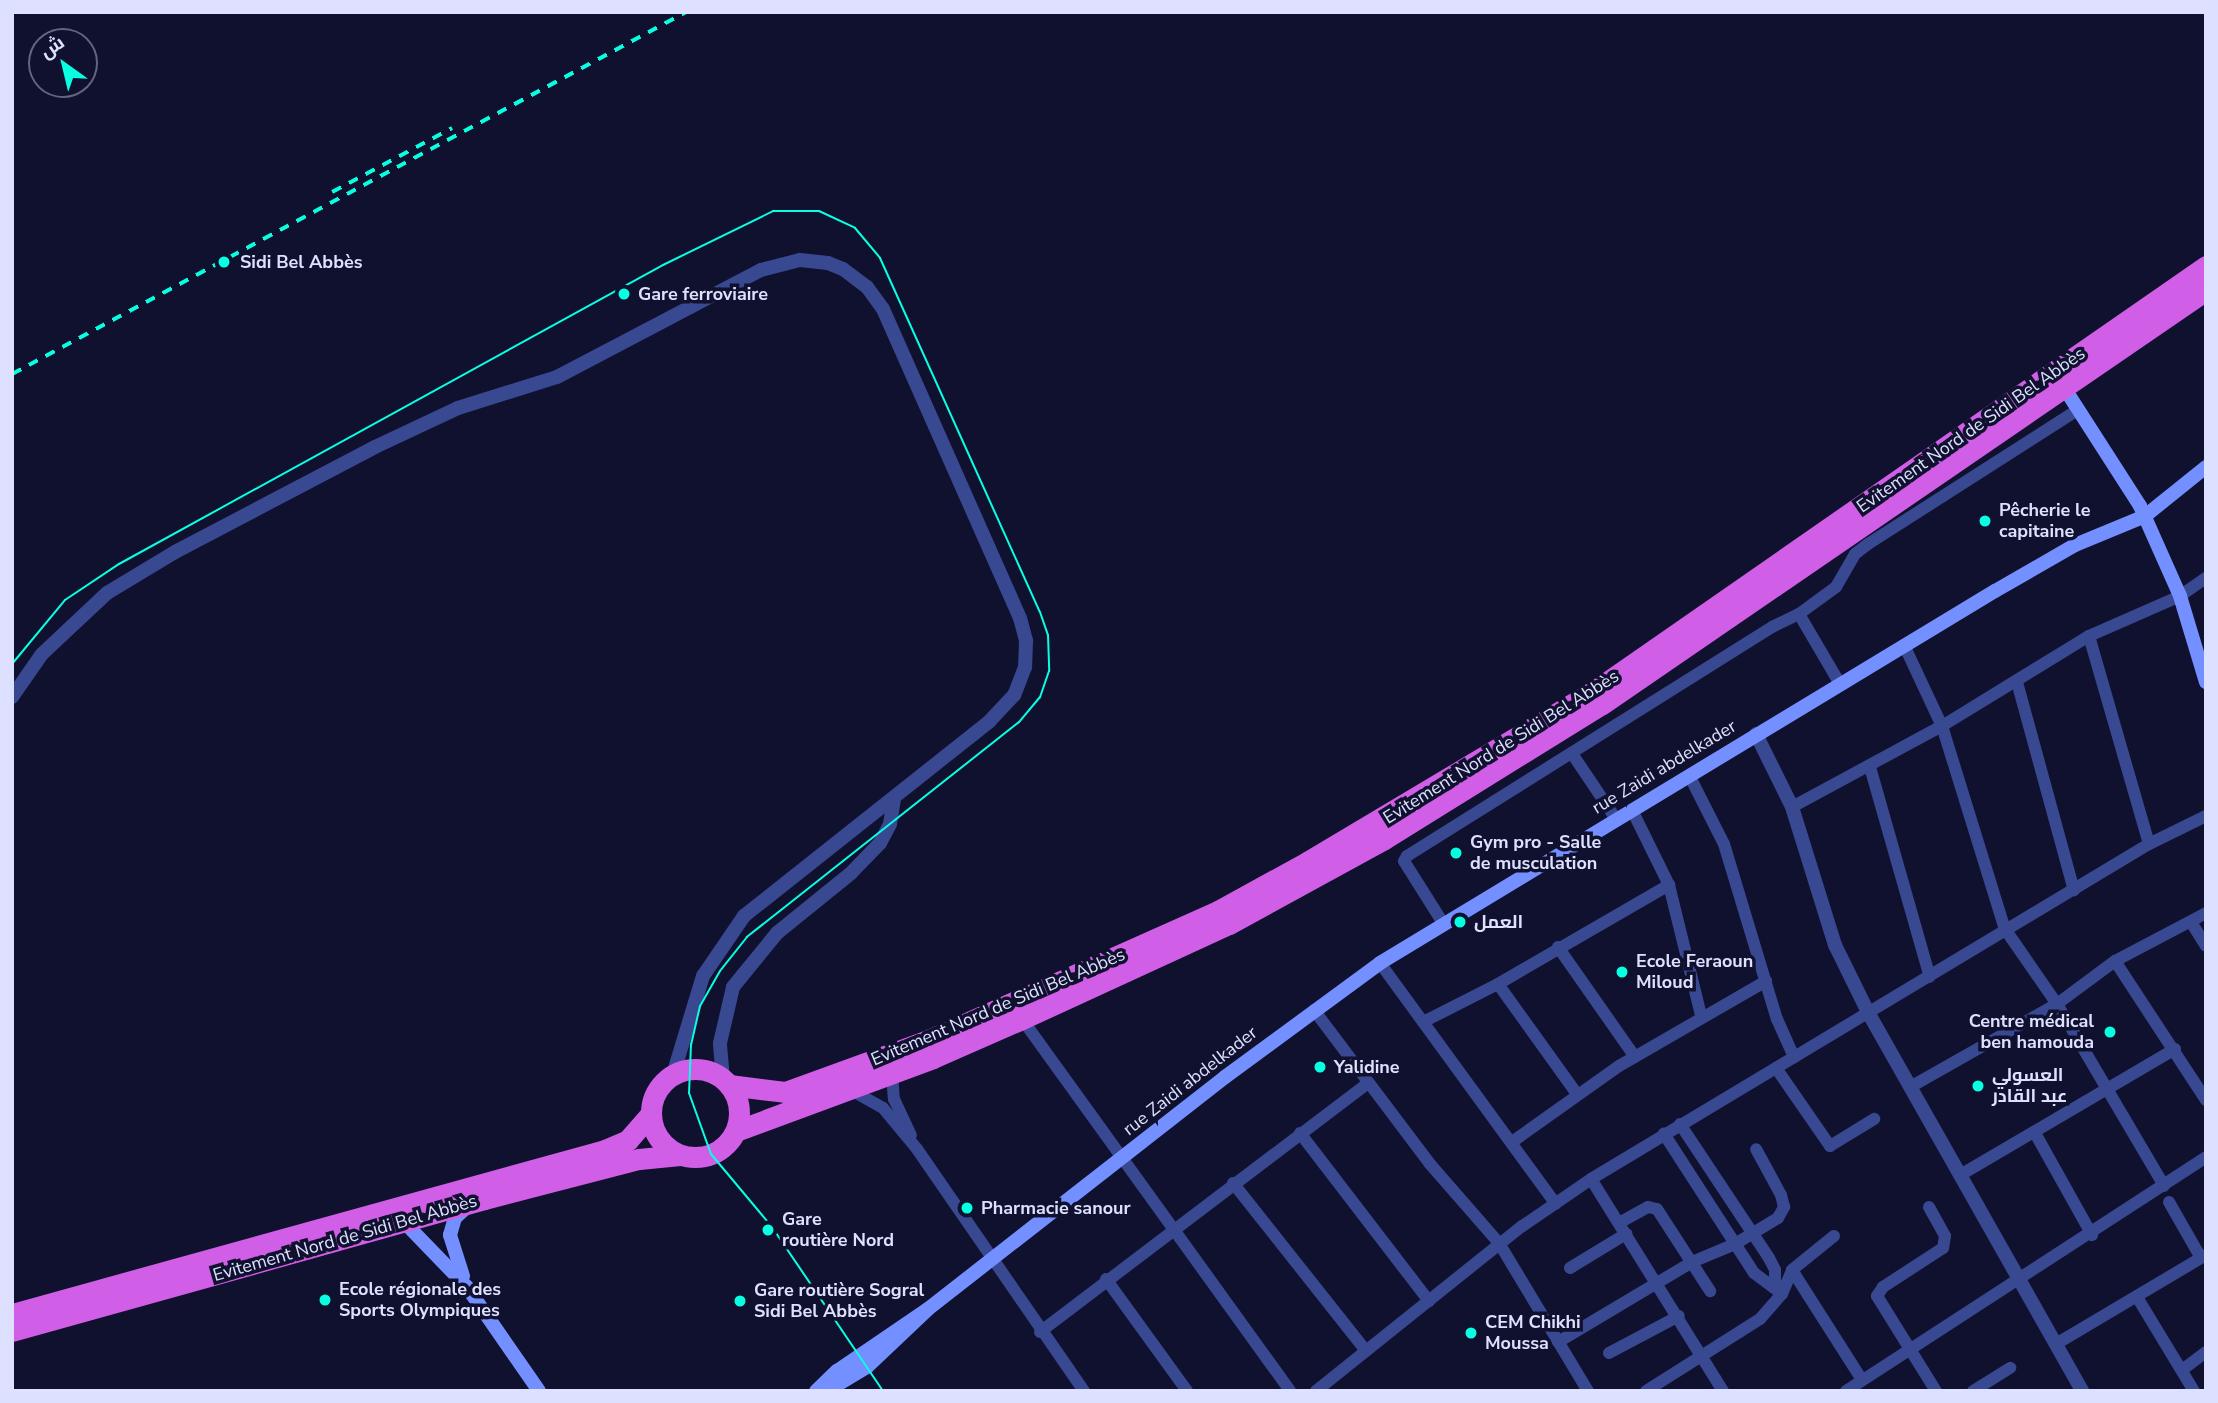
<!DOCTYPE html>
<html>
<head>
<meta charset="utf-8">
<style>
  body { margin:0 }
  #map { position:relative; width:2218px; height:1403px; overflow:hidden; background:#10112e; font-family:"Nunito Sans",Cairo,sans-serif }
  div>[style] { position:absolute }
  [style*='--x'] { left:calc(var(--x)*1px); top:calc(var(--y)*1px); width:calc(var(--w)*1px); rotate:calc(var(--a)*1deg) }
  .minor>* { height:12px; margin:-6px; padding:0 6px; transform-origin:6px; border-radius:6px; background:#384891 }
  .tertiary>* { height:14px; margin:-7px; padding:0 7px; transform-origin:7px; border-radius:7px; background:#384891 }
  .secondary>* { height:14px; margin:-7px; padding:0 7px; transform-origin:7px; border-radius:7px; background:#748fff }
  .trunk>* { height:21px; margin:-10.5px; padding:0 10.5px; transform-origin:10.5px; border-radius:10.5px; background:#d15ee6 }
  .trunk>.ring { margin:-10.5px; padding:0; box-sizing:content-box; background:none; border:21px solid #d15ee6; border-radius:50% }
  .tram>* { height:2px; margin:-1px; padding:0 1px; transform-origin:1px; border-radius:1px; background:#09ffe2 }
  .rail>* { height:3.5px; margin-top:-1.75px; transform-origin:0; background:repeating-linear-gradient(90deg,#09ffe2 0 10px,transparent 0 19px) }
  .dots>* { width:19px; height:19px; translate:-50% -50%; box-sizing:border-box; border:4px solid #10112e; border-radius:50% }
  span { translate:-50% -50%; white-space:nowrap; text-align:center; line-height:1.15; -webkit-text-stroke:7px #10112e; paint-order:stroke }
  .poi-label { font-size:18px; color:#dde1ff; font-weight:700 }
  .left { translate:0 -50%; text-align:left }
  .right { translate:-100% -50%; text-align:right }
  .street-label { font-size:18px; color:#dde1ff }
  .frame { position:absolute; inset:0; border:14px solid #dde1ff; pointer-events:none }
  .north { position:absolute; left:28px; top:28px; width:70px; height:70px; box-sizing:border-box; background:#10112e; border:2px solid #626482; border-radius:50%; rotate:326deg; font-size:19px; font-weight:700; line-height:28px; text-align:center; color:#dde1ff }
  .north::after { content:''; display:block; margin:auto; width:24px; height:32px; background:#09ffe2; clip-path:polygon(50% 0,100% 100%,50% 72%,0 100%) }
</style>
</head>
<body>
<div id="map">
  <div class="minor">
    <div style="--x:1799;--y:614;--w:46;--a:-36.1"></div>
    <div style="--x:1836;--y:587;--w:38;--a:-60"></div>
    <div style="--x:1855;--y:554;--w:16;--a:-38"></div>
    <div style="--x:1868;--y:544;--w:247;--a:-32.6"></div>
    <div style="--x:2089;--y:636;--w:216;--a:73.9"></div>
    <div style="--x:1904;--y:645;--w:89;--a:64.9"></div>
    <div style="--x:1942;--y:726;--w:213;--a:72.8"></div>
    <div style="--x:2005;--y:929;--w:91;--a:55.3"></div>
    <div style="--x:2057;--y:1004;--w:211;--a:59.5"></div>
    <div style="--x:2017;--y:682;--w:216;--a:74.7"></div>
    <div style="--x:1573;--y:755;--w:77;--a:56.1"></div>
    <div style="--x:1870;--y:767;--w:218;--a:74.1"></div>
    <div style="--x:1689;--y:775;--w:77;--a:63.1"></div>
    <div style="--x:1724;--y:844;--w:183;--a:73.2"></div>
    <div style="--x:1777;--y:1019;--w:42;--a:65.9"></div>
    <div style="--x:1792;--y:807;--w:170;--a:-28.4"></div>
    <div style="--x:1942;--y:726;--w:172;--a:-31.5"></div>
    <div style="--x:2089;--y:636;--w:99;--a:-23.7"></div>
    <div style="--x:2180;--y:596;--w:32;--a:-35"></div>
    <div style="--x:1632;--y:810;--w:84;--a:63.7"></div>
    <div style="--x:1669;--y:885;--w:134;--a:76.2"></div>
    <div style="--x:2191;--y:922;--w:28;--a:58"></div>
    <div style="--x:1443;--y:923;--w:73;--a:-122.2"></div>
    <div style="--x:1404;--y:861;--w:6;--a:-59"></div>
    <div style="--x:1407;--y:856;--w:431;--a:-32.1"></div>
    <div style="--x:1772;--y:627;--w:30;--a:-26"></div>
    <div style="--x:1799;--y:614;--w:81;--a:59.6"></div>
    <div style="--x:1558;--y:947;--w:134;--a:55"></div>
    <div style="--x:2115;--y:961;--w:166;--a:56.8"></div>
    <div style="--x:1380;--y:963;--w:298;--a:53.9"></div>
    <div style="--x:1498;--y:984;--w:135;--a:54.3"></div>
    <div style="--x:1314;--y:1010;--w:193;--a:53"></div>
    <div style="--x:1430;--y:1164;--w:105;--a:48.9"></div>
    <div style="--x:1499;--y:1243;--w:173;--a:59"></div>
    <div style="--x:1022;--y:1019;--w:458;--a:54.2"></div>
    <div style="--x:1423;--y:1022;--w:84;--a:-26.9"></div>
    <div style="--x:1498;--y:984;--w:198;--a:-30.1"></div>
    <div style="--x:1776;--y:1068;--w:95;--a:55.3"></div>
    <div style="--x:1830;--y:1146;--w:52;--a:-31.5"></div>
    <div style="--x:892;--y:1073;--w:26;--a:86"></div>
    <div style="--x:894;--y:1099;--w:40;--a:65"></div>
    <div style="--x:1912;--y:1086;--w:167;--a:-29.5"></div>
    <div style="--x:2057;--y:1004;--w:72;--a:-36.6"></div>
    <div style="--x:2115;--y:961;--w:103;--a:-27.8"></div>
    <div style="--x:849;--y:1089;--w:39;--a:29"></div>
    <div style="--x:883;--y:1108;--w:53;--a:50.3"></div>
    <div style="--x:917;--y:1149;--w:294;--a:55.4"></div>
    <div style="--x:1680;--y:1124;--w:161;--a:56.4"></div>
    <div style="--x:1769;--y:1258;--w:13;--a:63"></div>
    <div style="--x:1775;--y:1270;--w:15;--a:90"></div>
    <div style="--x:1300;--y:1133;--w:212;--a:52.5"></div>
    <div style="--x:2035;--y:1133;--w:117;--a:60.8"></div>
    <div style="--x:1512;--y:1142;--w:131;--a:-35.4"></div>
    <div style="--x:1619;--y:1066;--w:170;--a:-30"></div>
    <div style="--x:1962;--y:1174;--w:247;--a:-30.4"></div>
    <div style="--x:1591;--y:1179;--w:250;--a:58.1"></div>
    <div style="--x:1233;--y:1183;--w:214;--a:51.6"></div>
    <div style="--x:2169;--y:1202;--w:64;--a:60.3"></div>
    <div style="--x:1929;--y:1207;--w:33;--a:61"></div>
    <div style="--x:1945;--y:1236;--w:12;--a:99"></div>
    <div style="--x:1943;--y:1248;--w:72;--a:147"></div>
    <div style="--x:1883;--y:1287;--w:11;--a:124"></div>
    <div style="--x:1877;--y:1296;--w:112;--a:58.2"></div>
    <div style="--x:1619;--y:1223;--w:33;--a:-29"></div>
    <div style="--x:1648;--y:1207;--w:9;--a:13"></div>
    <div style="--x:1657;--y:1209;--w:98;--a:57.1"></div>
    <div style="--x:1570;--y:1268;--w:66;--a:-31.3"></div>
    <div style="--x:1792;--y:1270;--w:130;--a:57.5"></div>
    <div style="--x:1106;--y:1279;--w:138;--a:54.1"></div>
    <div style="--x:1782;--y:1294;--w:26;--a:-67"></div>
    <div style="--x:1792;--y:1270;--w:54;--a:-39"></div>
    <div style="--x:2137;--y:1297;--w:110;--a:58.8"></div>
    <div style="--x:1040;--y:1332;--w:412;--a:-37.2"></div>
    <div style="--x:1558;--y:1342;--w:156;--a:-30.8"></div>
    <div style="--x:1692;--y:1262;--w:47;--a:-22.7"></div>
    <div style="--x:1735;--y:1244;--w:50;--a:-31.2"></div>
    <div style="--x:1778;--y:1218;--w:13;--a:-61"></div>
    <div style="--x:1784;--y:1207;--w:12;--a:-104"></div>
    <div style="--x:1781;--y:1195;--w:52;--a:-118.5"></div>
    <div style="--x:2056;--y:1344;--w:174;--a:-30.7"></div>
    <div style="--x:1609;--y:1353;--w:79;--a:-27.9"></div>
    <div style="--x:2182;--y:1370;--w:30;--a:-37"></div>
    <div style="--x:1316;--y:1391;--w:263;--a:-38.7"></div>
    <div style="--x:1521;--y:1227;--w:85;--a:-34.4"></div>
    <div style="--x:1591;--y:1179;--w:651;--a:-30.98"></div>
    <div style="--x:2149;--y:844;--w:64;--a:-26.2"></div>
    <div style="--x:1646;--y:1391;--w:135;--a:-32.3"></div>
    <div style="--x:1760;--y:1319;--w:33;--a:-49"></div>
    <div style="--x:1782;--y:1294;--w:35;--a:-143"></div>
    <div style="--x:1754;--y:1273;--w:166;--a:-122.9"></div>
    <div style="--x:1846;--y:1391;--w:429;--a:-33"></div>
    <div style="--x:1973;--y:1391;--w:44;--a:-31.9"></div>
  </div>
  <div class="tertiary">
    <div style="--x:12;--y:697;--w:52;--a:-55.1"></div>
    <div style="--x:42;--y:654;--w:89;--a:-43.2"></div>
    <div style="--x:107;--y:593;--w:79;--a:-31.1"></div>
    <div style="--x:175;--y:552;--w:226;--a:-27.7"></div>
    <div style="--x:375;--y:447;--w:92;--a:-25.2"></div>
    <div style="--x:458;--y:408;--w:104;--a:-17.4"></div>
    <div style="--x:557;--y:377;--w:230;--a:-27.7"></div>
    <div style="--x:761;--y:270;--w:40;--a:-14.4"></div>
    <div style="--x:800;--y:260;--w:28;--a:6"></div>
    <div style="--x:828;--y:263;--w:16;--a:22"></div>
    <div style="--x:843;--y:269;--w:30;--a:37"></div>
    <div style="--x:867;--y:287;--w:27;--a:54"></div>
    <div style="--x:883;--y:309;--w:338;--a:66.1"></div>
    <div style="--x:1020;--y:618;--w:24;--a:75"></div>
    <div style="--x:1026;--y:641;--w:26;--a:92"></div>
    <div style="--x:1025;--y:667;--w:30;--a:111"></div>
    <div style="--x:1014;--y:695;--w:35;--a:133"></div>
    <div style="--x:990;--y:721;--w:314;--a:141.6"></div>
    <div style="--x:744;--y:916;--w:73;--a:124.3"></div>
    <div style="--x:703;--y:976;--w:103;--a:106.9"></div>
    <div style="--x:1756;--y:734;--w:81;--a:63.7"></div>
    <div style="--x:1792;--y:807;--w:145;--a:72.7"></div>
    <div style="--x:1835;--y:945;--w:77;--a:63.8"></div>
    <div style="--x:1869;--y:1014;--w:433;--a:60.5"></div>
    <div style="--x:723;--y:1079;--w:36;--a:-95"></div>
    <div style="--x:720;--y:1043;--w:57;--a:-76.9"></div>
    <div style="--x:733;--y:987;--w:70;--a:-50.8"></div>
    <div style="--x:777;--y:933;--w:95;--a:-39"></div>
    <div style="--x:851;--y:873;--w:42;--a:-46"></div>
    <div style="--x:880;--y:843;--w:21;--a:-62"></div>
    <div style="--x:890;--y:824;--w:26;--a:-81"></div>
  </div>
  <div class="secondary">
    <div style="--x:2065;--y:389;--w:139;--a:57.3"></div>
    <div style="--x:2140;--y:506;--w:98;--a:66"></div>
    <div style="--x:2180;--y:596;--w:90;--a:73.2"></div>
    <div style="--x:404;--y:1222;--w:91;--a:45.9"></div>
    <div style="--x:467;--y:1287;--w:126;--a:55.3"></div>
    <div style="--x:463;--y:1276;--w:43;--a:-107.6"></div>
    <div style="--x:450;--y:1235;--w:18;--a:-74"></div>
    <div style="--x:455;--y:1218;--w:16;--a:-43"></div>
    <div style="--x:816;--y:1391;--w:29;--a:-44"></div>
    <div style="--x:837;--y:1371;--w:110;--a:-34.3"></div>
    <div style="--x:928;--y:1309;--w:377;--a:-38"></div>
    <div style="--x:1225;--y:1077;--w:192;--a:-36.3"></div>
    <div style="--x:1380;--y:963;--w:719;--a:-31.17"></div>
    <div style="--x:1995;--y:591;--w:92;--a:-29.9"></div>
    <div style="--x:2075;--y:545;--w:76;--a:-22.5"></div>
    <div style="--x:2145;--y:516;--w:78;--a:-38.8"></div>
    <div style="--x:827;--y:1391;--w:47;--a:-31"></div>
    <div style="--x:867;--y:1367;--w:83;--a:-43.5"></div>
  </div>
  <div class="trunk">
    <div class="ring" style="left:651px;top:1069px;width:67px;height:67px"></div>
    <div style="--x:729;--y:1085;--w:56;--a:7.1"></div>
    <div style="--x:785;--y:1092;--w:150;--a:-19.9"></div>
    <div style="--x:926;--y:1041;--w:320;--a:-24"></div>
    <div style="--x:1218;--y:911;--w:102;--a:-28.8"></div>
    <div style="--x:1307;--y:862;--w:334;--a:-30.8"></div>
    <div style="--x:1594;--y:691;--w:745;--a:-34.78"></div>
    <div style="--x:736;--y:1131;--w:210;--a:-20.3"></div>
    <div style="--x:933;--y:1058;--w:97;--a:-23.7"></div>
    <div style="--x:1022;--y:1019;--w:228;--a:-24.7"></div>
    <div style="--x:1229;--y:924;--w:177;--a:-28.7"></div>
    <div style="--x:1384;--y:839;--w:256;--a:-31.8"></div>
    <div style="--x:1602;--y:704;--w:732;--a:-34.43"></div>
    <div style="--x:12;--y:1314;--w:615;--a:-15.46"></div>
    <div style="--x:605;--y:1150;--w:25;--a:-23"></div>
    <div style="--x:628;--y:1140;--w:35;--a:-49"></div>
    <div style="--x:12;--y:1331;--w:490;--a:-15.6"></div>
    <div style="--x:484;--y:1199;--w:160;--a:-14.5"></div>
    <div style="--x:639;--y:1159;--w:41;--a:-5.6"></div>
  </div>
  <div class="tram">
    <div style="--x:12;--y:664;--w:83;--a:-50.4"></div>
    <div style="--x:65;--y:600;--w:65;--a:-33.7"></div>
    <div style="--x:119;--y:564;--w:621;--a:-28.79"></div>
    <div style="--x:663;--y:265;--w:123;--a:-26.1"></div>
    <div style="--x:773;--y:211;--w:46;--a:0"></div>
    <div style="--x:819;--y:211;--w:40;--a:25"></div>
    <div style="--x:855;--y:228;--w:39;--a:50"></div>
    <div style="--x:880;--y:258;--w:388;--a:65.7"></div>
    <div style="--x:1040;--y:612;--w:24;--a:71"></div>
    <div style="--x:1048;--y:635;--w:36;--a:88"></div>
    <div style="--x:1049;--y:671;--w:28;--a:109"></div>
    <div style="--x:1040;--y:697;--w:33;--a:130"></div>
    <div style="--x:1019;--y:722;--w:347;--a:141.7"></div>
    <div style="--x:747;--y:937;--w:43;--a:128.5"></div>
    <div style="--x:720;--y:971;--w:40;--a:119.7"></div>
    <div style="--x:700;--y:1006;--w:39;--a:103"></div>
    <div style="--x:691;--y:1044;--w:49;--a:92.3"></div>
    <div style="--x:689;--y:1093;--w:65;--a:70.2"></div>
    <div style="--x:711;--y:1154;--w:95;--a:50.1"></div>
    <div style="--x:772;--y:1227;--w:198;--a:55.9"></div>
  </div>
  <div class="rail">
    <div style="--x:332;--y:192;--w:136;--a:-28.1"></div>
    <div style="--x:12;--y:374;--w:765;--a:-28.24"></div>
  </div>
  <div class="dots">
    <div style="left:224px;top:262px;background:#09ffe2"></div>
    <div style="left:624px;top:294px;background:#09ffe2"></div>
    <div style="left:1985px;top:521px;background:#09ffe2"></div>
    <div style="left:1456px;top:853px;background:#09ffe2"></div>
    <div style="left:1460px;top:922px;background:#09ffe2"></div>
    <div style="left:1622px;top:972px;background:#09ffe2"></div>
    <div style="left:2110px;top:1032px;background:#09ffe2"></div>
    <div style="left:1320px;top:1067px;background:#09ffe2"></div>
    <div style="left:1978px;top:1086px;background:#09ffe2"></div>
    <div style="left:967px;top:1208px;background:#09ffe2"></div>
    <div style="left:768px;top:1230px;background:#09ffe2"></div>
    <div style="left:325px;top:1300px;background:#09ffe2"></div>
    <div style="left:740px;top:1301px;background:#09ffe2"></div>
    <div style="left:1471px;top:1333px;background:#09ffe2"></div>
  </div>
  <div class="poi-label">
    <span class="left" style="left:240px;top:262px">Sidi Bel Abbès</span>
    <span class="left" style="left:638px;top:294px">Gare ferroviaire</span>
    <span class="left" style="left:1999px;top:521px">Pêcherie le<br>capitaine</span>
    <span class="left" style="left:1470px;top:853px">Gym pro - Salle<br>de musculation</span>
    <span class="left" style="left:1474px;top:922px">العمل</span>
    <span class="left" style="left:1636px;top:972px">Ecole Feraoun<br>Miloud</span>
    <span class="right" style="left:2094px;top:1032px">Centre médical<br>ben hamouda</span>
    <span class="left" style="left:1334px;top:1067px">Yalidine</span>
    <span class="left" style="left:1992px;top:1086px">العسولي<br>عبد القادر</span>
    <span class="left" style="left:981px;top:1208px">Pharmacie sanour</span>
    <span class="left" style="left:782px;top:1230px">Gare<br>routière Nord</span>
    <span class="left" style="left:339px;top:1300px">Ecole régionale des<br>Sports Olympiques</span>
    <span class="left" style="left:754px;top:1301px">Gare routière Sogral<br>Sidi Bel Abbès</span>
    <span class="left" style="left:1485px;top:1333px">CEM Chikhi<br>Moussa</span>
  </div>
  <div class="street-label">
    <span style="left:1971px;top:430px;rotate:-35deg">Evitement Nord de Sidi Bel Abbès</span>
    <span style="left:1501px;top:747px;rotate:-32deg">Evitement Nord de Sidi Bel Abbès</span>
    <span style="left:1664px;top:767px;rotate:-31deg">rue Zaidi abdelkader</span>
    <span style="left:998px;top:1007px;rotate:-23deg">Evitement Nord de Sidi Bel Abbès</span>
    <span style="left:1190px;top:1081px;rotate:-38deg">rue Zaidi abdelkader</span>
    <span style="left:345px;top:1238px;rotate:-16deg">Evitement Nord de Sidi Bel Abbès</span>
  </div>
  <div class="frame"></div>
  <div class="north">ش</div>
</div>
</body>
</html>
